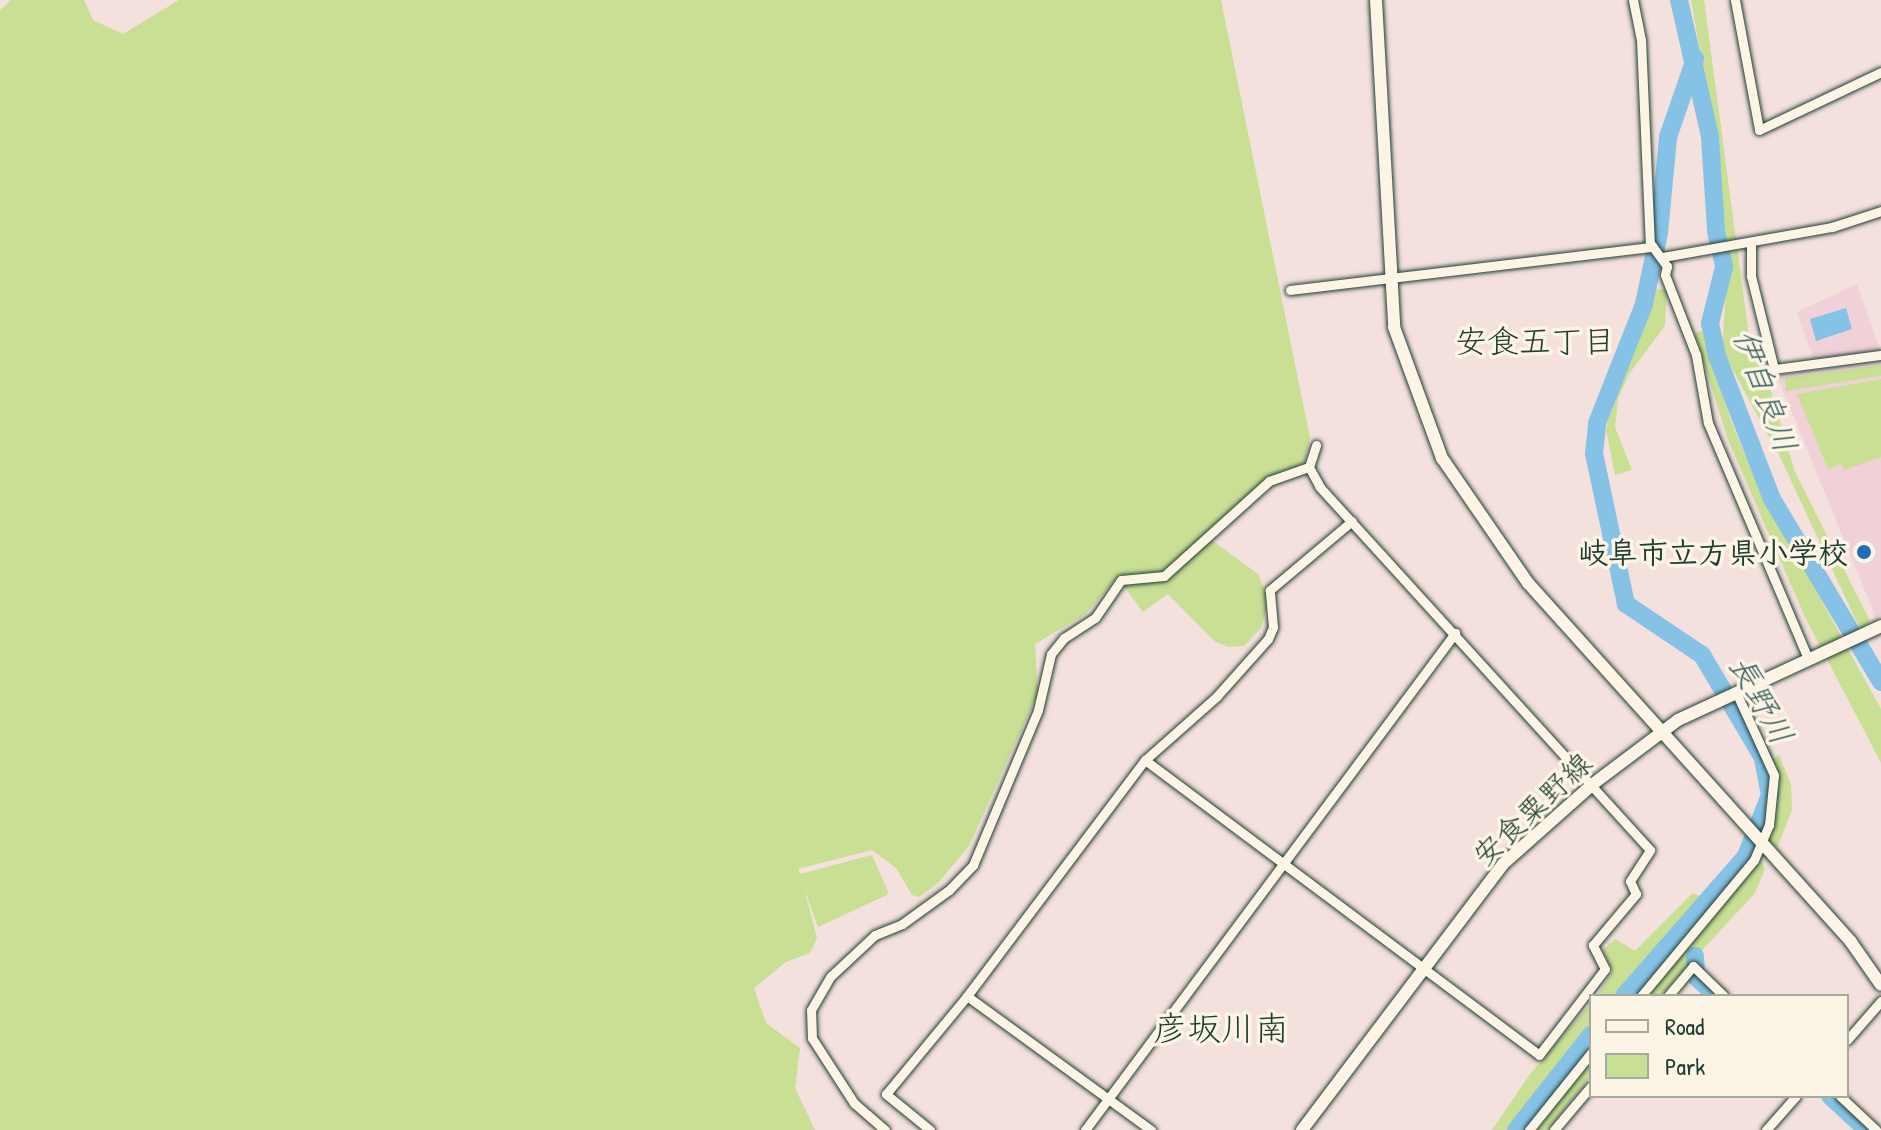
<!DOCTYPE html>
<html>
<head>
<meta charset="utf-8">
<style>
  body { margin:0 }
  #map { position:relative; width:1881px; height:1130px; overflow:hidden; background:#f4e0dd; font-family:"Patrick Hand","Klee One",sans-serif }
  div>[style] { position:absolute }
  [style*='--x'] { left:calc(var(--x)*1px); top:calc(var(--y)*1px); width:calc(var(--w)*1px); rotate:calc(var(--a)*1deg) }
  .built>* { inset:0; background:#efd1d7 }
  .green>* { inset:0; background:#c9df94 }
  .water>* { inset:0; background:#86c2e5 }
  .river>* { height:18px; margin:-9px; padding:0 9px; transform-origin:9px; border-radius:9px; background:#86c2e5 }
  .roads { filter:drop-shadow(0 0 2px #1f3d34) drop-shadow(0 0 2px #1f3d34) }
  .street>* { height:9px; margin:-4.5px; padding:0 4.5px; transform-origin:4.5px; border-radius:4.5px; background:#fcf5e5 }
  .secondary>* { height:12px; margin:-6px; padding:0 6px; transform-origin:6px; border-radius:6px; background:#fcf5e5 }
  .dots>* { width:22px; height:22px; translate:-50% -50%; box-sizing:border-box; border:4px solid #fcf5e5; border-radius:50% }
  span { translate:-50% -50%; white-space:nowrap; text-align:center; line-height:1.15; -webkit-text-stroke:7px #fcf5e5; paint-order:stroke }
  .poi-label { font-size:30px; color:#1f3d34; font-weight:700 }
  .right { translate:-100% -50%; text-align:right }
  .street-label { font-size:30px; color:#1f3d34 }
  .neighbourhood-label { font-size:32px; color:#1f3d34 }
  .water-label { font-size:32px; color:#395e60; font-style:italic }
  .quarter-label { font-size:34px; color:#1f3d34 }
  .legend { position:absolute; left:1589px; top:994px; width:260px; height:104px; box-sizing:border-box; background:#fcf5e5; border:2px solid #a4ab9e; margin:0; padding:10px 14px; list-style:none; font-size:24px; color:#1f3d34 }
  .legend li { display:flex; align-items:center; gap:16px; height:40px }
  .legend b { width:40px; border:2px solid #a4ab9e }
</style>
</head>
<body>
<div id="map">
  <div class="built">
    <div style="clip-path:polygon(1857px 284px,1880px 350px,1814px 361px,1797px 312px)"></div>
    <div style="clip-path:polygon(1881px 361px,1881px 615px,1876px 618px,1777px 376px)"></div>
  </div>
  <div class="green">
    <div style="clip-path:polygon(11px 0,84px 0,93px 20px,123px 34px,179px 0,1221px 0,1310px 438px,1304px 462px,1249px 499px,1206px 536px,1258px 574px,1269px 601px,1261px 628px,1244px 646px,1228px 647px,1214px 641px,1168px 594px,1143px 612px,1117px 577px,1086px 614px,1035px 644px,1038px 693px,969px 846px,938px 883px,919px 897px,912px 895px,896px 868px,872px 850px,798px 869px,800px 874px,872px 855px,889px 894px,818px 927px,804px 888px,817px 938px,810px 953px,786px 962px,754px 988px,766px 1023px,800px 1048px,795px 1088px,815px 1130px,0 1130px,0 10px)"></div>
    <div style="clip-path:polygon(1691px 0,1704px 0,1750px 344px,1771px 391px,1795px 472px,1870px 621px,1860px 629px,1781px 459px,1722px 350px,1727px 277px,1709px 103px)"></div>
    <div style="clip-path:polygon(1657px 289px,1667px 290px,1665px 326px,1629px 374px,1618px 399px,1615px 427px,1632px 470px,1615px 475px,1606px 430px,1614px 387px)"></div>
    <div style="clip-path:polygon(1703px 330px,1731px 421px,1755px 479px,1881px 709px,1881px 763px,1805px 617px,1728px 440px,1695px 334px)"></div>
    <div style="clip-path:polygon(1881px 365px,1881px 376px,1786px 391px,1785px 378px)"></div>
    <div style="clip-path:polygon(1881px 379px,1881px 457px,1844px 470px,1841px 464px,1828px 469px,1797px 394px)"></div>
    <div style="clip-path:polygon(1779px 755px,1791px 784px,1792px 810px,1777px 848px,1769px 841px,1779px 783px,1771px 760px)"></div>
    <div style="clip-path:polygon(1760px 859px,1765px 869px,1755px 893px,1660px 996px,1646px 996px)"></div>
    <div style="clip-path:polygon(1693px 893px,1707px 899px,1623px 996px,1597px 996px,1612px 972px,1603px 950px,1615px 939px,1635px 951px)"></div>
    <div style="clip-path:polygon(1591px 1003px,1591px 1034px,1513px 1130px,1492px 1130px,1530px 1074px)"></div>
    <div style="clip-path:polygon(1591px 1062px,1591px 1076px,1547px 1130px,1535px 1130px)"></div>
  </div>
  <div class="water">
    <div style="clip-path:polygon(1846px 308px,1852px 329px,1816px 341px,1810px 319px)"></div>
  </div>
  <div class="river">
    <div style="--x:1679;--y:0;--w:140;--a:77.2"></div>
    <div style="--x:1710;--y:137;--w:94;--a:86.3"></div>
    <div style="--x:1716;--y:231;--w:37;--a:77"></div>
    <div style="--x:1724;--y:267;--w:58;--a:104"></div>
    <div style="--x:1710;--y:323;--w:34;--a:78"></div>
    <div style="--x:1717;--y:356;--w:153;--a:69"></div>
    <div style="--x:1772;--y:499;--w:213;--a:59.2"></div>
    <div style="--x:1695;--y:956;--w:21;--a:87"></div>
    <div style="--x:1696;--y:977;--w:28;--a:42"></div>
    <div style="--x:1624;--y:996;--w:186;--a:-48.9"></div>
    <div style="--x:1746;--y:856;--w:66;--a:-68.5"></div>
    <div style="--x:1770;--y:795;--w:38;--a:-101"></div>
    <div style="--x:1763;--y:758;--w:120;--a:-120.6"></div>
    <div style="--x:1702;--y:655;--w:92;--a:-146.1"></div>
    <div style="--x:1626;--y:604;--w:153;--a:-102"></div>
    <div style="--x:1594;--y:454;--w:31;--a:-84"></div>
    <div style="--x:1597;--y:423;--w:128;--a:-68.4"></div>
    <div style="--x:1644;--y:304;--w:73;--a:-78.1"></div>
    <div style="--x:1659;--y:233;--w:96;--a:-84.6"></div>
    <div style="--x:1668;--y:137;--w:83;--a:-70.9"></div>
    <div style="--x:1830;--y:1096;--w:50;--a:42.6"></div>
    <div style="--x:1516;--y:1130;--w:121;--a:-51.7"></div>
  </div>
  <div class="roads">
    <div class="street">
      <div style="--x:1633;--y:0;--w:41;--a:78.7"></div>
      <div style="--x:1641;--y:40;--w:203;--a:87.5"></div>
      <div style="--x:1650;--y:243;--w:29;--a:54"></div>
      <div style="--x:1667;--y:266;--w:9;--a:103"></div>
      <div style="--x:1665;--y:275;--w:86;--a:68.8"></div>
      <div style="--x:1696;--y:355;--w:69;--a:80"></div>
      <div style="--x:1708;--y:423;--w:256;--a:67"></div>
      <div style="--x:1735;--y:0;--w:132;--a:79.5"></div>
      <div style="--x:1759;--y:130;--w:135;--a:-25.4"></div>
      <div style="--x:1751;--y:244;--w:32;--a:90"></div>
      <div style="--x:1751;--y:276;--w:96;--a:76.1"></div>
      <div style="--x:1774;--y:369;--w:108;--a:-7.5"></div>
      <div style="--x:1663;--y:257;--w:172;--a:-10.1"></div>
      <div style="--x:1832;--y:227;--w:52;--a:-18.1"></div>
      <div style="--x:1290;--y:290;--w:365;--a:-6.8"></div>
      <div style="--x:1145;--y:760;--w:492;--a:36.8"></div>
      <div style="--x:1539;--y:1055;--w:108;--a:-52.5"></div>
      <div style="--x:1605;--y:969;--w:27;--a:-117"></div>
      <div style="--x:1593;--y:945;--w:67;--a:-49.9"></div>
      <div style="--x:1636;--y:894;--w:14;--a:-115"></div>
      <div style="--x:1630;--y:881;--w:37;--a:-57"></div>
      <div style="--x:1650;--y:850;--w:491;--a:-132.3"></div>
      <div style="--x:1320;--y:487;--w:23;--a:-119"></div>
      <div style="--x:1309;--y:467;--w:23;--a:-72"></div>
      <div style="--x:967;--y:996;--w:228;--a:36.1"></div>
      <div style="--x:1641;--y:996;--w:177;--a:-50.3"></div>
      <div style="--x:1754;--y:860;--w:38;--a:-67"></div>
      <div style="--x:1769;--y:825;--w:50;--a:-84.3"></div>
      <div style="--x:1774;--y:775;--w:91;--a:-114.6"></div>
      <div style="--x:1668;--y:996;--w:39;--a:-50"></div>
      <div style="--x:1693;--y:966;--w:43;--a:44.1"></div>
      <div style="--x:1847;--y:1040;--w:52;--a:-48.9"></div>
      <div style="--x:1840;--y:1096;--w:50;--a:43.4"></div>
      <div style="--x:885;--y:1130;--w:41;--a:-138.9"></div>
      <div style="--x:854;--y:1103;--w:77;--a:-122.9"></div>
      <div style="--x:812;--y:1038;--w:28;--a:-92"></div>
      <div style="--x:811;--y:1010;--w:39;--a:-60"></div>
      <div style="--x:831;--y:976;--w:60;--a:-43"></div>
      <div style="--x:875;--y:935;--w:29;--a:-22"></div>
      <div style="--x:902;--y:924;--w:58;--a:-35.9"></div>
      <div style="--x:949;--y:890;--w:35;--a:-46"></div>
      <div style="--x:973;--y:865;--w:168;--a:-67.2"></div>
      <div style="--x:1038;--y:710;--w:57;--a:-76.9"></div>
      <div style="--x:1051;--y:654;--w:21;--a:-51"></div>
      <div style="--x:1064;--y:638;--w:37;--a:-33"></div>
      <div style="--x:1095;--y:618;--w:46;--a:-55.6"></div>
      <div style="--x:1121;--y:580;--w:43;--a:-5.3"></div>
      <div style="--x:1164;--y:576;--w:142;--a:-42.1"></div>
      <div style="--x:1269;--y:481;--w:42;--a:-19.3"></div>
      <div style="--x:930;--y:1130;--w:57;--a:-140.7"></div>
      <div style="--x:886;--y:1094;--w:127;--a:-50.4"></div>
      <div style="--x:967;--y:996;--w:296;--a:-53"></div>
      <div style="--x:1145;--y:760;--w:96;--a:-41.6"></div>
      <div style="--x:1217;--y:696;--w:76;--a:-48.2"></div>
      <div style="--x:1268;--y:639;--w:13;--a:-67"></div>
      <div style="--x:1273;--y:627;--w:37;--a:-95"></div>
      <div style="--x:1270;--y:590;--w:107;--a:-40.1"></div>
      <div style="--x:1085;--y:1130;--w:620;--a:-53.33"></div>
      <div style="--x:1529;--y:1130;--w:99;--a:-51.2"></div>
      <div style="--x:1554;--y:1130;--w:57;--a:-49.9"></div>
      <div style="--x:1766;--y:1130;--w:45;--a:-48.6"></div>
    </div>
    <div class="secondary">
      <div style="--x:1376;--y:0;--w:327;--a:86.8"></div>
      <div style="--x:1394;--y:327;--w:140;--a:69.9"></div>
      <div style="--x:1442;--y:458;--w:152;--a:55.5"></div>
      <div style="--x:1528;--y:583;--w:483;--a:48"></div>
      <div style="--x:1851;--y:942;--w:52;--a:55.1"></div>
      <div style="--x:1302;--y:1130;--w:333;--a:-52.9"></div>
      <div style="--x:1503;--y:864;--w:120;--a:-41.6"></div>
      <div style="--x:1593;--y:784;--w:106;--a:-37"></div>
      <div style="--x:1678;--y:720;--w:224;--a:-24.8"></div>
    </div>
  </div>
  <div class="dots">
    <div style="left:1864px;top:552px;background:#1f6fb2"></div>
  </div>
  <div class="poi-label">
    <span class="right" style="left:1848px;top:552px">岐阜市立方県小学校</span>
  </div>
  <div class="street-label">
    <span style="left:1532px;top:809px;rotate:-43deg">安食粟野線</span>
  </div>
  <div class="neighbourhood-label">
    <span style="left:1535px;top:341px">安食五丁目</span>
  </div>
  <div class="water-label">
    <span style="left:1765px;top:391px;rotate:70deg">伊自良川</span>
    <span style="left:1761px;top:700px;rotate:61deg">長野川</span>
  </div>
  <div class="quarter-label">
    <span style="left:1221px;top:1029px">彦坂川南</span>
  </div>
  <ul class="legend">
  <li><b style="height:10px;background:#fcf5e5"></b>Road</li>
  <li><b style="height:22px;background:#c9df94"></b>Park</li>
  </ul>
</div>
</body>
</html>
